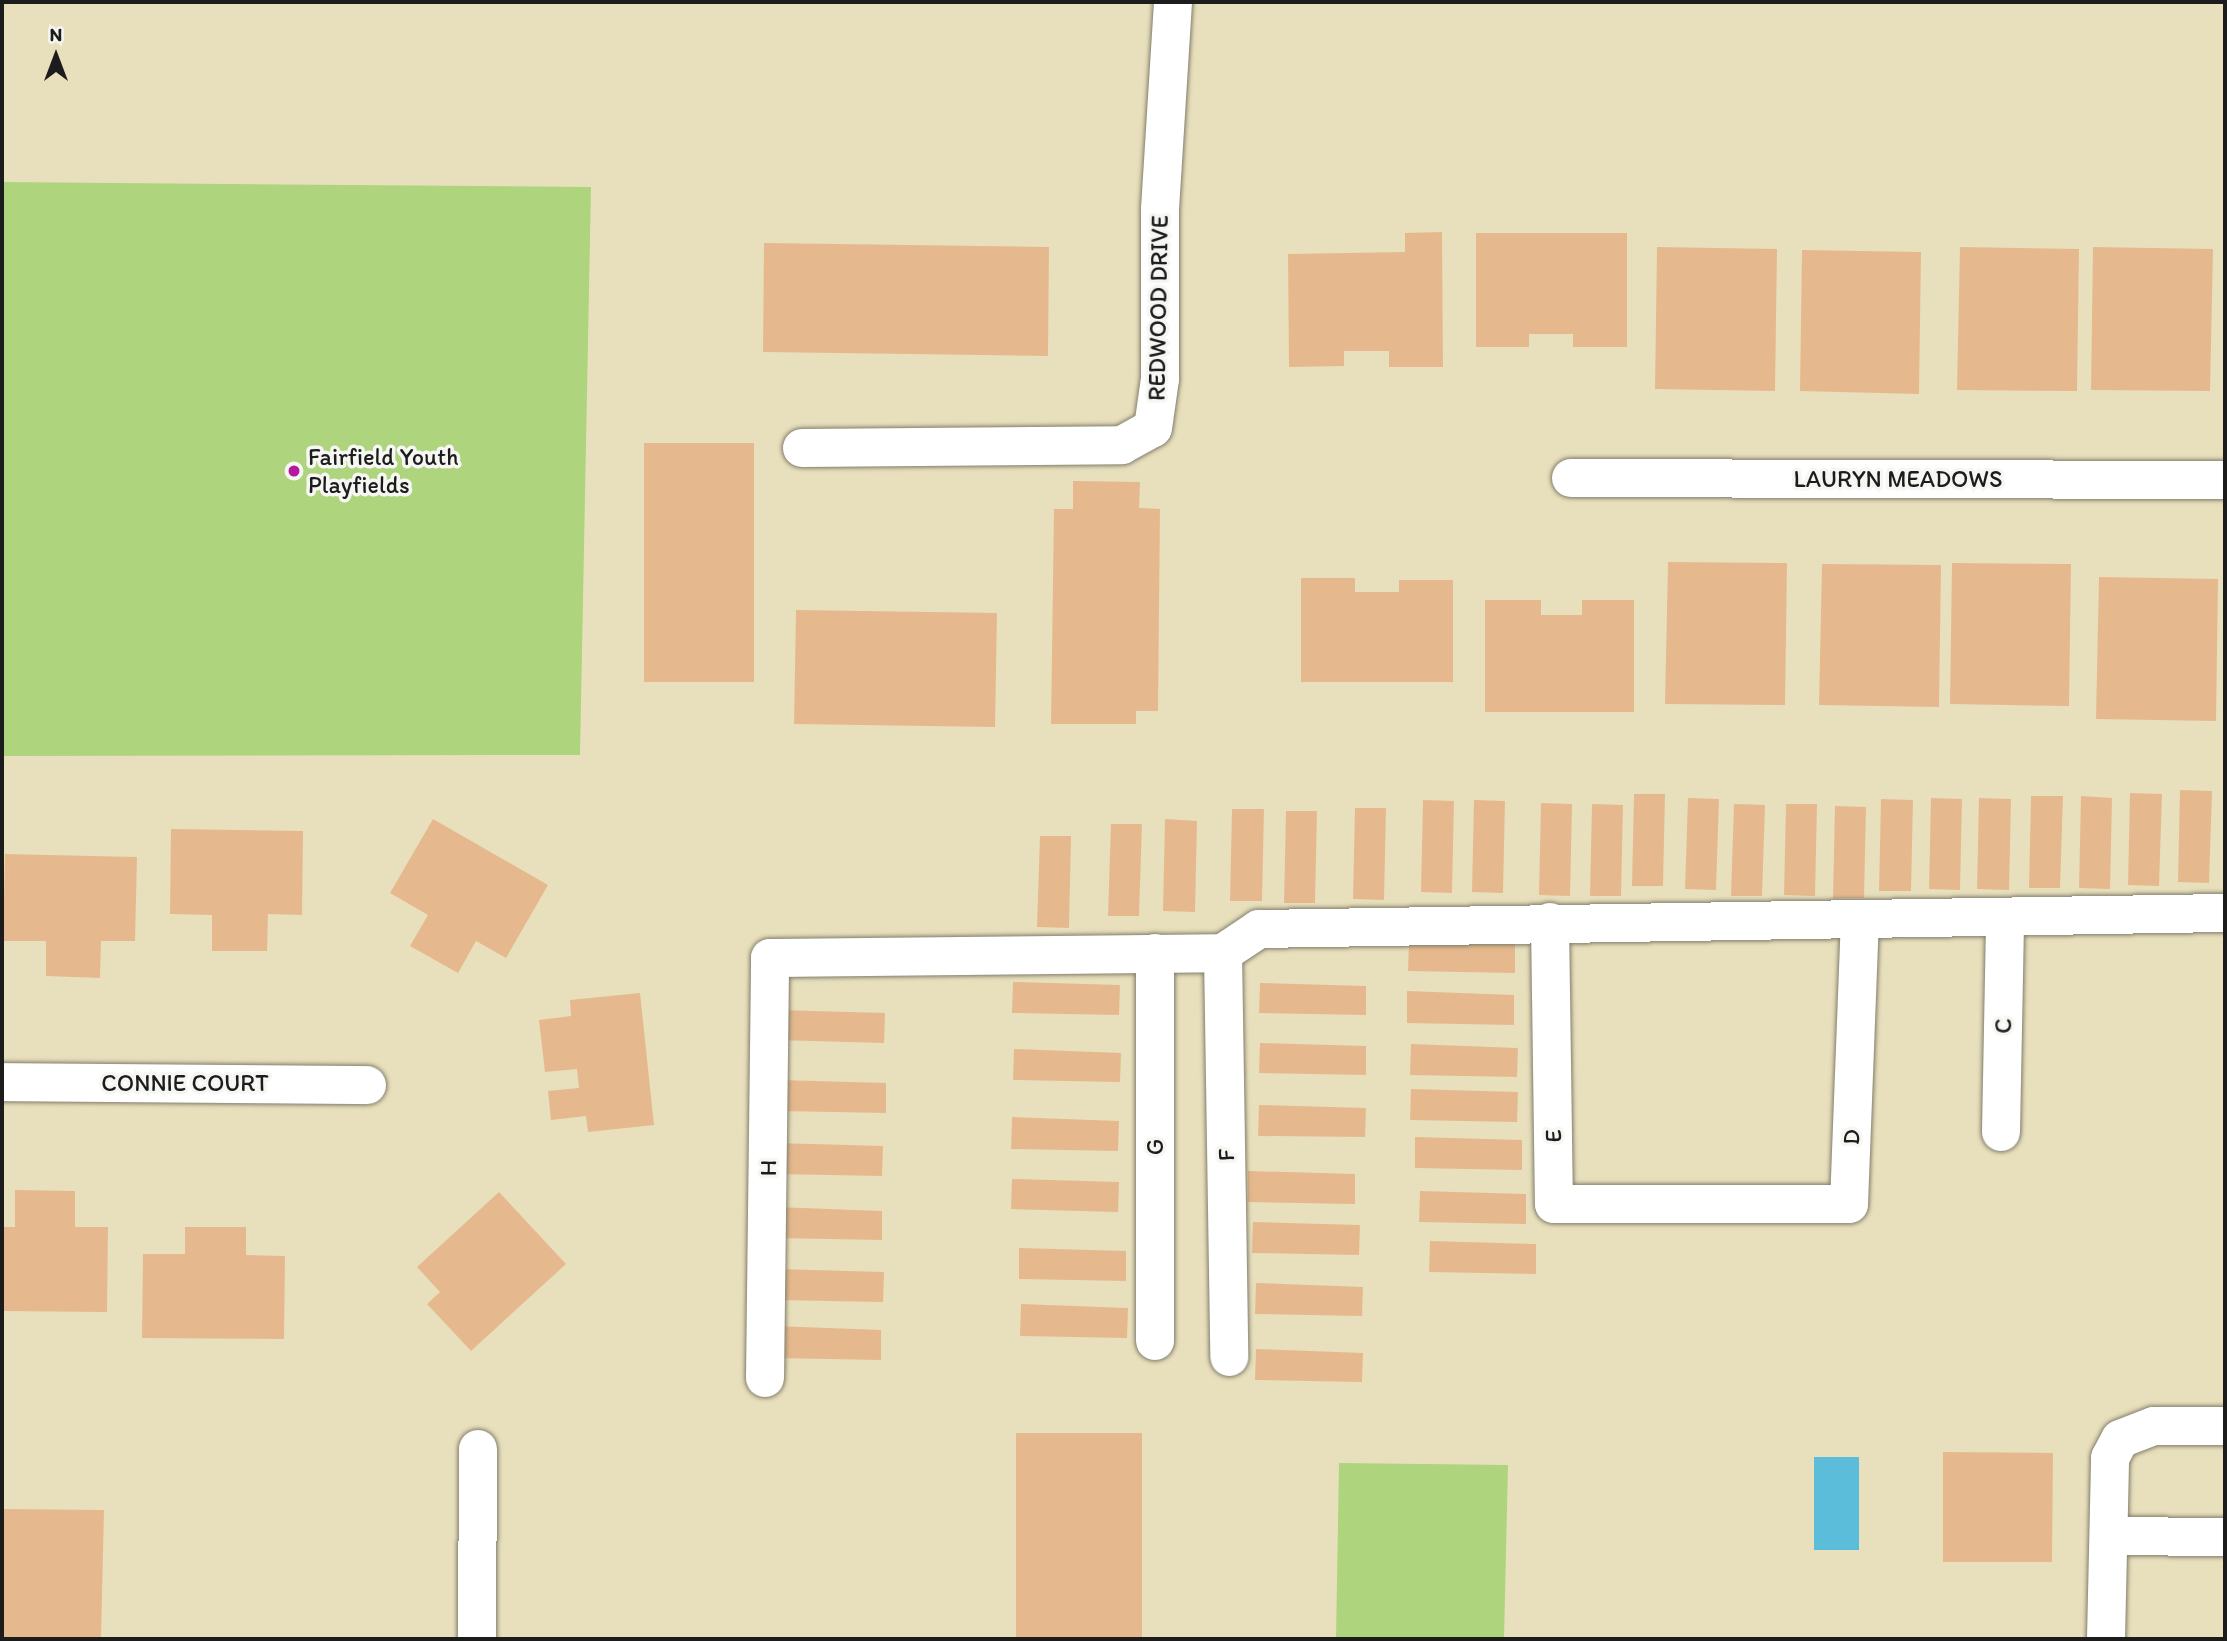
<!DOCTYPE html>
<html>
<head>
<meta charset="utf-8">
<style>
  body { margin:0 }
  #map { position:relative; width:2227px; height:1641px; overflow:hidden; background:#e8e0bc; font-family:Itim,sans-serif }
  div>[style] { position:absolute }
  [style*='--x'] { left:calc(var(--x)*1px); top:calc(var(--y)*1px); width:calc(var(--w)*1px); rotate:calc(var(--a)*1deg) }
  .green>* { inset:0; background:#aed47e }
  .water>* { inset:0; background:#5cbddb }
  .building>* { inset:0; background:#e5b98d }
  .roads { filter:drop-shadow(0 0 2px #827e6c) drop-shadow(0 0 2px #827e6c) }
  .minor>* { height:38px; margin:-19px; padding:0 19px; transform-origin:19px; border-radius:19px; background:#fff }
  .dots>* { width:19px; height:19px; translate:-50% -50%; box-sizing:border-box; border:4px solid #f6f6f2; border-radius:50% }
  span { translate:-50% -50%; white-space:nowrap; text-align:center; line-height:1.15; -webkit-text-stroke:7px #f6f6f2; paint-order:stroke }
  .street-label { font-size:24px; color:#1c1c1c }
  .poi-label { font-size:24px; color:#1c1c1c }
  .left { translate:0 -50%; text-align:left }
  .frame { position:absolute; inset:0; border:4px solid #1c1c1c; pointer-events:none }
  .north { position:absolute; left:21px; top:21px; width:70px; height:70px; -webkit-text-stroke:5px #f6f6f2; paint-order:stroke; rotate:0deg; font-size:19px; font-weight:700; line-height:28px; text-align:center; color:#1c1c1c }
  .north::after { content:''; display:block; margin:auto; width:24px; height:32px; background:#1c1c1c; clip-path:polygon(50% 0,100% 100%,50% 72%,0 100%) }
</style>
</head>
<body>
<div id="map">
  <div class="green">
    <div style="clip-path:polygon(2px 182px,591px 187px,580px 755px,2px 756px)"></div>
    <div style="clip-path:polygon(1339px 1463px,1508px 1465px,1504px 1639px,1336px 1639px)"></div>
  </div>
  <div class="water">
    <div style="clip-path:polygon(1814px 1457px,1859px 1457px,1859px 1550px,1814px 1550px)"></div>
  </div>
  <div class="building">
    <div style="clip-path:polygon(1442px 232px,1443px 367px,1389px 367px,1389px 351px,1344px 351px,1344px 366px,1289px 367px,1288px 254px,1405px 252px,1405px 233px)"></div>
    <div style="clip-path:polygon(1476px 233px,1627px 233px,1627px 347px,1573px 347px,1573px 334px,1529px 334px,1529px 347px,1476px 347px)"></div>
    <div style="clip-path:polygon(764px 243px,1049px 247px,1048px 356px,763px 352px)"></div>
    <div style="clip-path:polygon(1657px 247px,1777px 249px,1775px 391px,1655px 389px)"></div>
    <div style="clip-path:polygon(1960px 247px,2079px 249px,2077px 391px,1957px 390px)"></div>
    <div style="clip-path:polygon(2093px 247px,2213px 249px,2210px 391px,2091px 390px)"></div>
    <div style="clip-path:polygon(1802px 250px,1921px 252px,1919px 394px,1800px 391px)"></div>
    <div style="clip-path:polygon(644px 443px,754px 443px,754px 682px,644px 682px)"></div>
    <div style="clip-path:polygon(1073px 481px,1140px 482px,1139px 508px,1160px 509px,1158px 711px,1136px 711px,1136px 724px,1051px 724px,1054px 509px,1073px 509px)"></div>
    <div style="clip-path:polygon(1668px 562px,1787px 563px,1785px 705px,1665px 704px)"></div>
    <div style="clip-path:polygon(1952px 563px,2071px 564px,2069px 706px,1950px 704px)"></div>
    <div style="clip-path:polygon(1822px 564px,1941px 565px,1939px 707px,1819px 705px)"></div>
    <div style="clip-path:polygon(2099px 577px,2218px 579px,2216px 721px,2096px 719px)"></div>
    <div style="clip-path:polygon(1301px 578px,1355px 578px,1355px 592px,1399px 592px,1399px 580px,1453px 580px,1453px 682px,1301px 682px)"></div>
    <div style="clip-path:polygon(1485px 600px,1541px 600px,1541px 615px,1582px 615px,1582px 600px,1634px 600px,1634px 712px,1485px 712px)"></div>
    <div style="clip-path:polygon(796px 610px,997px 613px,995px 727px,794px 724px)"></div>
    <div style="clip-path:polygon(2180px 790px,2212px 791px,2209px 883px,2178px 882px)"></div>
    <div style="clip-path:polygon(2130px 793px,2162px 794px,2159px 886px,2128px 885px)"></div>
    <div style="clip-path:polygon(1634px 794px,1665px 794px,1663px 886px,1632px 886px)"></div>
    <div style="clip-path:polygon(2031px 796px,2063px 796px,2060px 888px,2029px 888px)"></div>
    <div style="clip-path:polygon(2081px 796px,2112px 798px,2110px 889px,2079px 888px)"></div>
    <div style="clip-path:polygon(1688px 798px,1719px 799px,1716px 890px,1685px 889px)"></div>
    <div style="clip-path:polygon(1931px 798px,1962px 799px,1960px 890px,1929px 889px)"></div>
    <div style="clip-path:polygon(1979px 798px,2011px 799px,2009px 890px,1977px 889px)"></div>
    <div style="clip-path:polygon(1881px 799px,1913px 800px,1911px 891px,1879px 891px)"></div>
    <div style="clip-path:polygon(1423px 800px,1454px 801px,1452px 893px,1421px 892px)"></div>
    <div style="clip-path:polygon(1474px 800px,1505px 801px,1503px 893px,1472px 892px)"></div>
    <div style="clip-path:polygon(1541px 803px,1572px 804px,1570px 896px,1539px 895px)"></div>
    <div style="clip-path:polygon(1592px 804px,1623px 805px,1621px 896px,1590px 896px)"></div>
    <div style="clip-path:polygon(1734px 804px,1765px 805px,1762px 896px,1731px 896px)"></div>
    <div style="clip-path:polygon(1786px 804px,1817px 804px,1815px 896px,1784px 895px)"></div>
    <div style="clip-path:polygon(1835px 806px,1866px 807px,1864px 898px,1833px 898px)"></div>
    <div style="clip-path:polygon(1355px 808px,1386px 808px,1384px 900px,1353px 899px)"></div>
    <div style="clip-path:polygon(1232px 809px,1264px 809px,1262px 901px,1230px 901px)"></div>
    <div style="clip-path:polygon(1286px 811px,1317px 811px,1315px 903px,1284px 903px)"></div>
    <div style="clip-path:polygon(433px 819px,548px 885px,506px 958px,476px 941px,458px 973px,410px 946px,428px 915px,390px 893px)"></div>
    <div style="clip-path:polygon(1165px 819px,1197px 821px,1195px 912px,1163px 911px)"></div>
    <div style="clip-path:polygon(1111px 824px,1142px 824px,1139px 916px,1108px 916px)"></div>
    <div style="clip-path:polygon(171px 829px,303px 831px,302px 915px,268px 914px,267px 951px,212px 951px,212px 915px,170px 914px)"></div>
    <div style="clip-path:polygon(1040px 836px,1071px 836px,1069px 928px,1037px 927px)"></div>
    <div style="clip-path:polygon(5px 854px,137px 857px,135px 941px,101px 941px,100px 978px,46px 976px,46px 941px,3px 941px)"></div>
    <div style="clip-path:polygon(1409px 941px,1515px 944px,1515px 973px,1408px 971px)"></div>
    <div style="clip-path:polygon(1013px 982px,1120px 985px,1119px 1015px,1012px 1013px)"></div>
    <div style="clip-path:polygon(1260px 983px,1366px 986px,1366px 1015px,1259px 1013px)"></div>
    <div style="clip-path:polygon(1407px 991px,1514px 995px,1514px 1025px,1407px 1023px)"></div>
    <div style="clip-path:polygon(640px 993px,654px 1125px,588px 1132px,586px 1116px,551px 1120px,548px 1091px,579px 1088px,577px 1069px,545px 1072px,539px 1020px,571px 1016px,570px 1000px)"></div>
    <div style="clip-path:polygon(778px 1010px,885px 1013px,884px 1043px,777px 1040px)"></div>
    <div style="clip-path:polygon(1260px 1043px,1366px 1046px,1366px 1075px,1259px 1073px)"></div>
    <div style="clip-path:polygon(1411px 1044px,1518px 1048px,1517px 1077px,1410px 1075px)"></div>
    <div style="clip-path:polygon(1014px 1049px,1121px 1053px,1120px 1082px,1013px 1080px)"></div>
    <div style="clip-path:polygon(779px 1080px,886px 1083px,886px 1113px,779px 1111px)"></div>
    <div style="clip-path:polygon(1411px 1089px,1518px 1092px,1517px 1122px,1410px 1120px)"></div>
    <div style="clip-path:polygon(1259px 1105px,1366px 1108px,1365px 1137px,1258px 1136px)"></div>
    <div style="clip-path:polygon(1012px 1117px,1119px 1121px,1118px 1151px,1011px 1149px)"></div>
    <div style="clip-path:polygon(1415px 1137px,1522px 1140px,1522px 1170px,1415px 1168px)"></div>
    <div style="clip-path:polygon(776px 1143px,883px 1146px,882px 1176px,776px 1174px)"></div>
    <div style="clip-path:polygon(1248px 1171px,1355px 1174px,1355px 1204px,1248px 1202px)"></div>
    <div style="clip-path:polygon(1012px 1179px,1119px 1182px,1118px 1212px,1011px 1209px)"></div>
    <div style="clip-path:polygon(15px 1190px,75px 1191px,75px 1227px,108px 1227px,107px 1312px,2px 1311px,2px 1227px,15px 1227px)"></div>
    <div style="clip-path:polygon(1420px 1191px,1526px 1194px,1526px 1224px,1419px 1222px)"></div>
    <div style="clip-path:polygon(499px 1192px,566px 1264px,471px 1351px,427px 1304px,440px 1292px,417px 1267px)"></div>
    <div style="clip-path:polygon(776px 1207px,882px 1211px,882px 1240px,775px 1238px)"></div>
    <div style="clip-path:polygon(1253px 1222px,1360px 1225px,1359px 1255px,1252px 1253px)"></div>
    <div style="clip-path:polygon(185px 1227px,246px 1227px,246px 1255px,285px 1256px,284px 1339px,142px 1338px,143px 1254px,185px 1254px)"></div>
    <div style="clip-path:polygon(1430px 1241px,1536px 1244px,1536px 1274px,1429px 1272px)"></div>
    <div style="clip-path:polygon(1019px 1248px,1126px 1251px,1126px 1281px,1019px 1279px)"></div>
    <div style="clip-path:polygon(777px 1269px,884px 1272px,883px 1302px,776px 1300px)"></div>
    <div style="clip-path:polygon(1256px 1283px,1363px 1287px,1362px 1316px,1255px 1314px)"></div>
    <div style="clip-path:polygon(1021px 1304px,1128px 1308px,1127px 1338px,1020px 1336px)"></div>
    <div style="clip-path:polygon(774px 1326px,881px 1330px,881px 1360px,774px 1358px)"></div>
    <div style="clip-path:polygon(1256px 1349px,1363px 1353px,1362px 1382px,1255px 1380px)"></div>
    <div style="clip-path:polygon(1016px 1433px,1142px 1433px,1142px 1639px,1016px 1639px)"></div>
    <div style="clip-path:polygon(1943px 1452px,2053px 1453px,2052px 1562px,1943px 1562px)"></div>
    <div style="clip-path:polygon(2px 1509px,104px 1510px,101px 1639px,2px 1639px)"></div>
  </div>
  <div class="roads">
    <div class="minor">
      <div style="--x:802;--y:448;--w:320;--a:-0.5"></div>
      <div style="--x:1122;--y:445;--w:35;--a:-29"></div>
      <div style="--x:1153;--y:428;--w:49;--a:-81.9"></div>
      <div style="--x:1160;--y:379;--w:170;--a:-90"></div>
      <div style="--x:1160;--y:209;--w:207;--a:-86.4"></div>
      <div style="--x:1571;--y:478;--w:654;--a:0.18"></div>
      <div style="--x:1550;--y:922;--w:282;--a:89.2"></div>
      <div style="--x:1554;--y:1204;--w:295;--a:0"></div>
      <div style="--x:1849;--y:1204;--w:281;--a:-87.8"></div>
      <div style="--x:1155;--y:953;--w:388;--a:90"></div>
      <div style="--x:1223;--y:953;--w:404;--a:89.1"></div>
      <div style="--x:2;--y:1082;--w:365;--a:0.5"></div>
      <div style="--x:2001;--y:1132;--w:212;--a:-88.9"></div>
      <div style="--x:765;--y:1378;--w:420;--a:-89.3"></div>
      <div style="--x:770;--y:958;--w:453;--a:-0.6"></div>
      <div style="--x:1223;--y:953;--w:43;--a:-33.7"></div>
      <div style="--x:1259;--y:929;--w:966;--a:-0.95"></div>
      <div style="--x:2110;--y:1536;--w:115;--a:0.5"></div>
      <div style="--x:477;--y:1639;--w:190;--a:-89.7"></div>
      <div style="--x:2106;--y:1639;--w:181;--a:-88.7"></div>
      <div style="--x:2110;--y:1458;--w:21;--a:-62"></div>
      <div style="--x:2120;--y:1439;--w:36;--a:-21"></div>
      <div style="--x:2154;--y:1426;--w:71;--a:0"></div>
    </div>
  </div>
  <div class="dots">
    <div style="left:294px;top:471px;background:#b5179e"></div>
  </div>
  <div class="street-label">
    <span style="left:1158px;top:308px;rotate:-89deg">REDWOOD DRIVE</span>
    <span style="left:1898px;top:479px">LAURYN MEADOWS</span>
    <span style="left:2003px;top:1026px;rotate:-89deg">C</span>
    <span style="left:185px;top:1083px">CONNIE COURT</span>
    <span style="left:1553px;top:1136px;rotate:-91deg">E</span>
    <span style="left:1851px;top:1137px;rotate:-88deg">D</span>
    <span style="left:1155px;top:1147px;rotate:-90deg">G</span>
    <span style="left:1226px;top:1155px;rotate:-91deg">F</span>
    <span style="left:768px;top:1168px;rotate:-89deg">H</span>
  </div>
  <div class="poi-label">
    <span class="left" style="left:308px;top:471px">Fairfield Youth<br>Playfields</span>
  </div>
  <div class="frame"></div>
  <div class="north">N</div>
</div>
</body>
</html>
